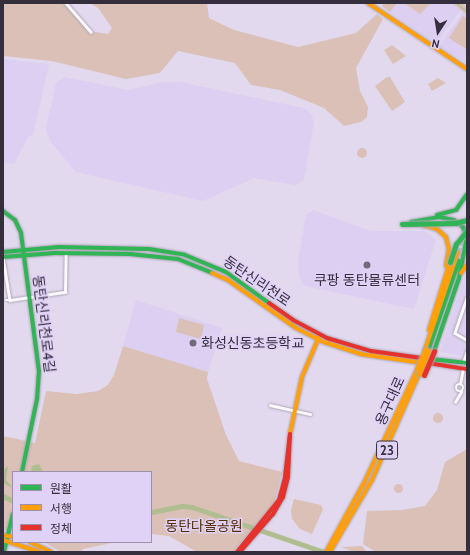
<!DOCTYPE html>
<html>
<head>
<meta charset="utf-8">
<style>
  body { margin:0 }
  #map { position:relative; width:470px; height:555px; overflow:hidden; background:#e2d9ef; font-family:Cabin,"Noto Sans KR",sans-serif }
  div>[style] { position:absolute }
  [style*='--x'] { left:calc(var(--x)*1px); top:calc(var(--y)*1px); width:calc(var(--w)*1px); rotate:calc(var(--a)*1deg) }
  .built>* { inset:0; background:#dccff1 }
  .green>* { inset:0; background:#dac0b6 }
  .round { border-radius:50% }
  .water>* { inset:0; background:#afbd90 }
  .stream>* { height:1px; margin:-0.5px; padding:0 0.5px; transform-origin:0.5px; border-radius:0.5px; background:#afbd90 }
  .river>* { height:5px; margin:-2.5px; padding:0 2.5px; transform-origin:2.5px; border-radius:2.5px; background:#afbd90 }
  .highway-tunnel>* { height:5px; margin-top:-2.5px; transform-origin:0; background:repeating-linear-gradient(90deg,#bfb7cb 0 5px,transparent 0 7.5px) }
  .roads { filter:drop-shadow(0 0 1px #ada6b6) drop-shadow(0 0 1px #ada6b6) }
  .street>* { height:2.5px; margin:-1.25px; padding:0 1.25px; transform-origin:1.25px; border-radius:1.25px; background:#fbf9fd }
  .street>.ring { margin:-1.25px; padding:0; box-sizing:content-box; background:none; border:2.5px solid #fbf9fd; border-radius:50% }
  .fast>* { height:4px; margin:-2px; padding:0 2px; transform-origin:2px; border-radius:2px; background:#30b455 }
  .slow>* { height:4px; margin:-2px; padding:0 2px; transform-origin:2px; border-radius:2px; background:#ff9f0a }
  .jam>* { height:4px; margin:-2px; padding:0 2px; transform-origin:2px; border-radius:2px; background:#e5322d }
  .bridges { filter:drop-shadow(0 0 1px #ada6b6) drop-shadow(0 0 1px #ada6b6) }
  .fast-bridge>* { height:5px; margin:-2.5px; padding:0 2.5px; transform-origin:2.5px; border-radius:2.5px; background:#30b455 }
  .slow-bridge>* { height:5px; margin:-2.5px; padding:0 2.5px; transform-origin:2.5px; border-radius:2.5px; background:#ff9f0a }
  .jam-bridge>* { height:5px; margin:-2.5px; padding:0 2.5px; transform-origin:2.5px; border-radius:2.5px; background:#e5322d }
  .dots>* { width:11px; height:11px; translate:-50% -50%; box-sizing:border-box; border:2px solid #e0d1f7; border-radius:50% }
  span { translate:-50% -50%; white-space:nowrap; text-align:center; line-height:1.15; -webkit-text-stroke:3px #e0d1f7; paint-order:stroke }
  .shield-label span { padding:1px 3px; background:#e0d1f7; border:1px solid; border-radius:3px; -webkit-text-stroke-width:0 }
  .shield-label { font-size:13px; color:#352f3d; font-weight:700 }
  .poi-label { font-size:14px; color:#352f3d }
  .left { translate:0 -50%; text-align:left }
  .street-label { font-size:14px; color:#352f3d }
  .park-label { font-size:14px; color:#542d00 }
  .frame { position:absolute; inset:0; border:4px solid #352f3d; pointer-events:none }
  .legend { position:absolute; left:12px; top:471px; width:140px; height:72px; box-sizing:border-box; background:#e0d1f7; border:1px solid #9c90ad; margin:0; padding:5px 7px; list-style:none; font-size:12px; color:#352f3d }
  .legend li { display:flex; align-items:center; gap:8px; height:20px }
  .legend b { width:20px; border:1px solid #9c90ad }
  .north { position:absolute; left:418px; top:12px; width:40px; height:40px; -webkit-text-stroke:3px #e0d1f7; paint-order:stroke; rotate:192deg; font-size:11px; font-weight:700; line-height:16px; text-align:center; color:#352f3d }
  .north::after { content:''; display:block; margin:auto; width:14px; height:18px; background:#352f3d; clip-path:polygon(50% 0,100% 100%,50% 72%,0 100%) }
</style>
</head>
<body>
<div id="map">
  <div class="built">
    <div style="clip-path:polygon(397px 3px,452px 3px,461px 10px,436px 44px,390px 12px)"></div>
    <div style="clip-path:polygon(463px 12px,467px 15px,467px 63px,439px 46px)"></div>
    <div style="clip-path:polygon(3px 59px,49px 64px,33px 135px,28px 137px,14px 164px,3px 162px)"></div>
    <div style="clip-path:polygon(64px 77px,128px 90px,162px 82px,180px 82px,304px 108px,311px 114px,314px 122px,304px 180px,295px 185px,254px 178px,203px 201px,76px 172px,50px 141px,46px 128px,56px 83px)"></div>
    <div style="clip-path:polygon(313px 210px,371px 231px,425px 231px,436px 240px,414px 309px,305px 286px,300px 279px,298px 262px,306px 215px)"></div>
    <div style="clip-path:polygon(467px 269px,467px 357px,440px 352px)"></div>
    <div style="clip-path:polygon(136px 300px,222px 328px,208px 372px,123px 346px)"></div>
  </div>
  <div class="green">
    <div style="clip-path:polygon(3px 3px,65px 3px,89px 31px,108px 34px,112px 28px,98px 8px,90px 3px,207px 3px,209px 18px,234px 30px,298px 47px,356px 33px,377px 14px,383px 19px,356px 68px,360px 91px,368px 107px,367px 117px,361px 122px,344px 126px,324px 108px,280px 90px,251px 85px,235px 63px,178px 51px,160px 73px,126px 79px,52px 61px,3px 56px)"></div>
    <div style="clip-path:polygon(397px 3px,390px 12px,383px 7px,382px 4px)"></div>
    <div style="clip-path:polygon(404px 3px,431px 3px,420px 14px)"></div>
    <div style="clip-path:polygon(452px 3px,462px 3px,467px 7px,467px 15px)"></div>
    <div style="clip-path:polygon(463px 16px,467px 19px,466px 49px,449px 38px)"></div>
    <div style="clip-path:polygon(392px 45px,406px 56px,393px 64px,384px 50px)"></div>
    <div style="clip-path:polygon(387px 77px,390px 77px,405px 102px,392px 111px,375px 86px)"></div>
    <div style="clip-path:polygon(438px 78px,446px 83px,432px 91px,428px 84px)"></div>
    <div class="round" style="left:357px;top:148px;width:10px;height:10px"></div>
    <div style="clip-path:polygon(179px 318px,204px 325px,201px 339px,176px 332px)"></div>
    <div style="clip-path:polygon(123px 346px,208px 372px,207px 379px,226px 435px,239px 461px,282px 472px,275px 501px,233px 552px,197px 552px,169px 536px,151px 534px,151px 472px,13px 472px,13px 532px,3px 530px,3px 436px,35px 443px,46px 391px,77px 394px,98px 391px,108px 385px,114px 375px)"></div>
    <div class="round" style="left:433px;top:413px;width:10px;height:10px"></div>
    <div style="clip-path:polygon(467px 449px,467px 552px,376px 552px,363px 544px,367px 511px,402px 510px,425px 506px,437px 490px,445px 462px)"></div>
    <div class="round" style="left:393.5px;top:483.5px;width:9px;height:9px"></div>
    <div style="clip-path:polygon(294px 499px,321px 505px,323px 509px,312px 534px,300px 529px,292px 519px,291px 510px)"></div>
    <div style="clip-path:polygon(44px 542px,116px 542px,83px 549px,81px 552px,61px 552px)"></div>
    <div style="clip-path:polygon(362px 546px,367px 552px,354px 552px,341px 547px)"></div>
  </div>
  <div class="water">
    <div style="clip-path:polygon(39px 464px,43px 472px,31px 472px,32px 466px)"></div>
    <div style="clip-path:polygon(8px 466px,6px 480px,13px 488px,3px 483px,3px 470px)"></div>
  </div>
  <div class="stream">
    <div style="--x:456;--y:3;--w:14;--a:36"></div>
    <div style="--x:387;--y:4;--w:1;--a:-45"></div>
  </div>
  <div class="river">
    <div style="--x:3;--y:496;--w:11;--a:27"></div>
    <div style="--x:151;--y:512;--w:33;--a:-11"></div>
    <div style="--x:183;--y:506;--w:9;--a:6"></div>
    <div style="--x:192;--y:507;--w:139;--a:18.8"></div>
  </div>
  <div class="highway-tunnel">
    <div style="--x:458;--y:252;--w:32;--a:-74"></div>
  </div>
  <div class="roads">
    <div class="street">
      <div style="--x:66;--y:3;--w:38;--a:49"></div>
      <div style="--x:3;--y:257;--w:44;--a:80.8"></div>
      <div style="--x:10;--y:300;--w:56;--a:-8.3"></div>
      <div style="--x:65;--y:292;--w:39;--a:-89"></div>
      <div style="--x:467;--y:298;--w:37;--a:109"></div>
      <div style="--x:455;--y:333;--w:14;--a:30"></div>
      <div style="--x:6;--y:300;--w:4;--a:0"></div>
      <div style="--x:463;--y:363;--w:13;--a:-72"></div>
      <div style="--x:460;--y:384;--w:16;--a:-79"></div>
      <div class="ring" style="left:456px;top:384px;width:5.5px;height:5.5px"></div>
      <div style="--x:455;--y:402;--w:12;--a:-59"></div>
      <div style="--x:270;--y:405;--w:41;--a:12.7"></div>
    </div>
    <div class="fast">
      <div style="--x:3;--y:211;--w:15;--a:37"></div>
      <div style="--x:15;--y:220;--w:14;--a:65"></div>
      <div style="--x:21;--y:233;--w:139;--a:82.6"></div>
      <div style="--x:39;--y:371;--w:28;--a:94"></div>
      <div style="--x:37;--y:399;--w:75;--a:101.6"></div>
      <div style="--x:437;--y:215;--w:20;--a:-15"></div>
      <div style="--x:456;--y:210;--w:19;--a:-55"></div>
      <div style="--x:411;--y:222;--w:28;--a:-10"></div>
      <div style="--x:439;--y:217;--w:15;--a:11"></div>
      <div style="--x:454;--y:220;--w:11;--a:38"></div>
      <div style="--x:463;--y:227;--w:11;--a:68"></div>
      <div style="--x:467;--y:237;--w:42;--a:101"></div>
      <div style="--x:459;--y:278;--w:77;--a:108.9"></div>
      <div style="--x:3;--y:252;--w:56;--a:-5.1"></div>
      <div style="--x:59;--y:247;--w:90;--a:1.3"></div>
      <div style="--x:149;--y:249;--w:36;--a:9"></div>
      <div style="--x:185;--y:255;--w:44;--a:22.5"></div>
      <div style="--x:226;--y:272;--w:53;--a:35.8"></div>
      <div style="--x:3;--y:257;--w:52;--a:-4.4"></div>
      <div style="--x:55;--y:253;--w:75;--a:0.8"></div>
      <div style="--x:130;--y:254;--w:48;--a:5.9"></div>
      <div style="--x:178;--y:259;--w:37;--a:22"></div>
      <div style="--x:428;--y:351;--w:95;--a:-71"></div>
      <div style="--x:430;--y:359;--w:37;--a:6"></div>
      <div style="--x:4;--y:552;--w:39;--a:-77"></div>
    </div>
    <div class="slow">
      <div style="--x:368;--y:3;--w:119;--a:33.7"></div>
      <div style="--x:423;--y:225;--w:15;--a:16"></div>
      <div style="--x:437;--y:229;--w:12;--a:42"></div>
      <div style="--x:446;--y:237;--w:12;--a:76"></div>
      <div style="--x:449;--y:249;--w:17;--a:100"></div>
      <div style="--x:212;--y:273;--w:17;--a:24"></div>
      <div style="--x:228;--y:280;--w:83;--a:35.2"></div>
      <div style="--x:296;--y:328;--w:31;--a:27"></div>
      <div style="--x:324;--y:342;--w:38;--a:18"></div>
      <div style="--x:360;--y:354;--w:63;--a:8.3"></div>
      <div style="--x:461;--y:273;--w:10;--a:-53"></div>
      <div style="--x:429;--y:330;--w:71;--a:-72.8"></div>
      <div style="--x:425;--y:350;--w:103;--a:-71.4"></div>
      <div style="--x:290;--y:434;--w:58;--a:-78.1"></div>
      <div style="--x:302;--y:377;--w:43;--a:-67"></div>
      <div style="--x:3;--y:535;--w:10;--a:11"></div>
      <div style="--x:3;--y:540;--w:38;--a:18"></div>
      <div style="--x:30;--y:542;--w:23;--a:25"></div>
      <div style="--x:326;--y:552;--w:79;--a:-61.2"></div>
      <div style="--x:364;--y:483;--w:123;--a:-64.9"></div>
      <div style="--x:330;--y:552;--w:83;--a:-59.7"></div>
      <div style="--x:372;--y:480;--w:116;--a:-66.1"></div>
    </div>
    <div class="jam">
      <div style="--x:269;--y:303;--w:29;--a:35"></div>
      <div style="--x:293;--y:320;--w:38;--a:28"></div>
      <div style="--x:327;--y:338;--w:46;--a:16.5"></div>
      <div style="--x:371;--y:351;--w:51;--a:7.8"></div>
      <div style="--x:428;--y:363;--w:39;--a:9"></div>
      <div style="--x:237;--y:552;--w:67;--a:-51.1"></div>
      <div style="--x:279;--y:500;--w:24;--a:-75"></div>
      <div style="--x:285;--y:477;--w:43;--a:-83.4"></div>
      <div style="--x:290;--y:434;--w:43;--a:92.7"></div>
      <div style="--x:288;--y:477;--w:21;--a:104"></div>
      <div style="--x:283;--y:497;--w:20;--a:120"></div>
      <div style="--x:273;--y:514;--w:50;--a:131"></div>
    </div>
  </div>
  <div class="bridges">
    <div class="fast-bridge">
      <div style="--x:402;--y:224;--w:53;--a:-1.1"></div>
      <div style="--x:455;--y:223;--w:12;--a:-14"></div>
      <div style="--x:450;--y:262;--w:19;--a:-72"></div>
      <div style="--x:456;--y:244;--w:17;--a:-50"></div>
    </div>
    <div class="slow-bridge">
      <div style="--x:417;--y:369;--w:21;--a:-67"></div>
      <div style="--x:419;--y:374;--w:25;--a:-69"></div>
    </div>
    <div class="jam-bridge">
      <div style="--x:424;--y:375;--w:26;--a:-67"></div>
    </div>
  </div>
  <div class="dots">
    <div style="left:367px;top:265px;background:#726a7b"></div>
    <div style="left:193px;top:343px;background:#726a7b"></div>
  </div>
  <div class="shield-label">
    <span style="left:387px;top:450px">23</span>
  </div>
  <div class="poi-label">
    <span style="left:367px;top:280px">쿠팡 동탄물류센터</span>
    <span class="left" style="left:201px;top:343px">화성신동초등학교</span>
  </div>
  <div class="street-label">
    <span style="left:257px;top:281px;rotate:34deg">동탄신리천로</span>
    <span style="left:44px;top:324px;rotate:83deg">동탄신리천로4길</span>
    <span style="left:390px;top:401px;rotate:-66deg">용구대로</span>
  </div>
  <div class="park-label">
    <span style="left:204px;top:526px">동탄다올공원</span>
  </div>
  <div class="frame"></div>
  <ul class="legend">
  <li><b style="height:5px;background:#30b455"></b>원활</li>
  <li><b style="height:5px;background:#ff9f0a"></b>서행</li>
  <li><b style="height:5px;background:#e5322d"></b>정체</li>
  </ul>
  <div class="north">N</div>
</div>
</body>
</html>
